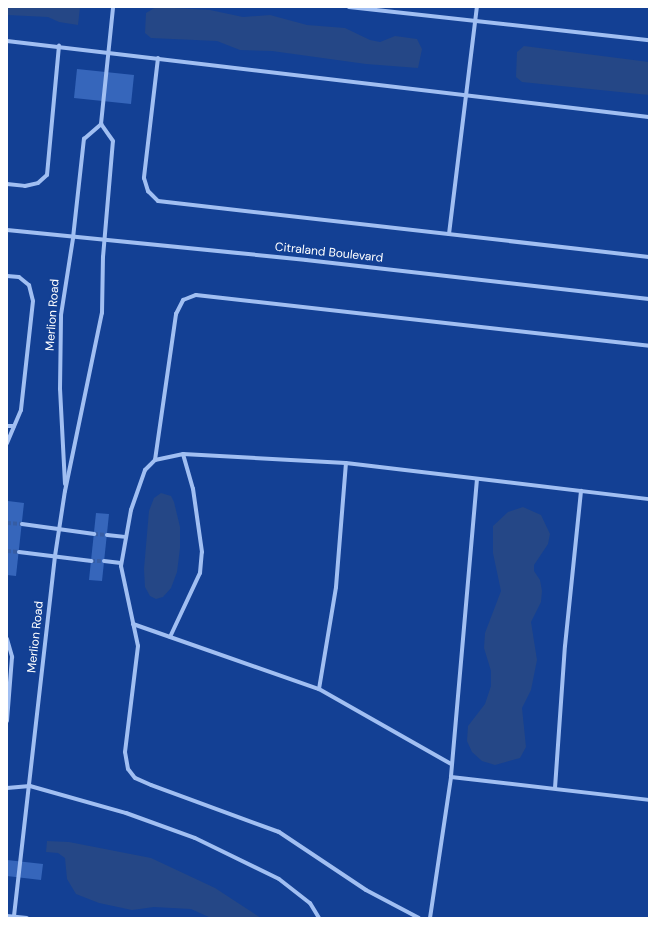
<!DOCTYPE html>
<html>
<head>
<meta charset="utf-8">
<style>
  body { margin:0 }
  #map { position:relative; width:656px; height:925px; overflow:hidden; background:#134094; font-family:"DM Sans",sans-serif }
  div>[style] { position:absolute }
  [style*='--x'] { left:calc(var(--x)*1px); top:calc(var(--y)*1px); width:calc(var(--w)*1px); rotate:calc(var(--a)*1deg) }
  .water>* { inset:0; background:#254786 }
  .building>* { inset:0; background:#3666bb }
  .street-tunnel>* { height:4px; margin-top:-2px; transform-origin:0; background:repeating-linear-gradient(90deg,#365da4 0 4px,transparent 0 6px) }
  .street>* { height:4px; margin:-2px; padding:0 2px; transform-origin:2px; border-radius:2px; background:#a1bff2 }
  span { translate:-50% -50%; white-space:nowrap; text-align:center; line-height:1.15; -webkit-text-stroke:3.5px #134094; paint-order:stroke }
  .street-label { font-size:12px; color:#fff }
  .frame { position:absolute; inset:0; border:8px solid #fff; pointer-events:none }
</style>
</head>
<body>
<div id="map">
  <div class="water">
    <div style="clip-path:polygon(7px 7px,80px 7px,78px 25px,59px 22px,48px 17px,7px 15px)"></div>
    <div style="clip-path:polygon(156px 7px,210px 10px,243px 17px,270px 15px,307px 25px,345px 28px,370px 40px,380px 42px,395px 36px,417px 39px,422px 49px,418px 68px,366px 64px,272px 51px,240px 50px,217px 41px,151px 38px,145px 33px,146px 13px)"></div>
    <div style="clip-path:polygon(524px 46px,649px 62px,649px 95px,522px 82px,516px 77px,517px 52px)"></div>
    <div style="clip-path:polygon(161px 493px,171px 496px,174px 502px,180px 527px,180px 548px,177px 572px,171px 588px,163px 597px,156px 599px,150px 596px,145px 587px,144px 569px,149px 511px,154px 498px)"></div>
    <div style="clip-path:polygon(523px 507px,541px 515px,550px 534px,548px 544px,534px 565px,534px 571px,540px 580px,542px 591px,541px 602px,531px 622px,537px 660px,531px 690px,522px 708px,526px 747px,520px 758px,495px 765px,482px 761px,472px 752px,467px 741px,468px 726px,485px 704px,491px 686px,491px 671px,484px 648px,485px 633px,501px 591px,493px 553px,493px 526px,508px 512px)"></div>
    <div style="clip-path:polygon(47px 841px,69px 842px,151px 858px,215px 888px,261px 918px,211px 918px,191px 909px,154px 907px,132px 910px,99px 903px,76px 894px,67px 879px,65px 858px,58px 853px,46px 852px)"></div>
  </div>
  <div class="building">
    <div style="clip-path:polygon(77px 69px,134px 75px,131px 104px,74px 98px)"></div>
    <div style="clip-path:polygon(8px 501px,24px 503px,16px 576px,7px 575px)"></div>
    <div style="clip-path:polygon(96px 513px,109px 514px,102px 581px,89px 580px)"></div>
    <div style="clip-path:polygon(7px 860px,43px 864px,41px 880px,7px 876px)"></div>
  </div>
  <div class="street-tunnel">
    <div style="--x:7;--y:523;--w:15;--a:4"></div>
    <div style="--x:94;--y:534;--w:13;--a:4"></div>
    <div style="--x:7;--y:551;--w:12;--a:5"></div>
    <div style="--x:91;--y:561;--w:13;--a:0"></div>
  </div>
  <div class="street">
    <div style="--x:349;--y:7;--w:302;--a:6.3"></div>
    <div style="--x:7;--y:41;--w:646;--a:6.75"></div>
    <div style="--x:158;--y:58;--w:121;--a:96.7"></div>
    <div style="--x:144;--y:178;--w:14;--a:73"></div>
    <div style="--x:148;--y:191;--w:14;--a:45"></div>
    <div style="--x:158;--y:201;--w:494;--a:6.5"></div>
    <div style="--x:7;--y:184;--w:18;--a:6"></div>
    <div style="--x:25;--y:186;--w:13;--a:-13"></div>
    <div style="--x:38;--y:183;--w:12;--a:-42"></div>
    <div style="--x:47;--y:175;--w:130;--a:-84.7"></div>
    <div style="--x:7;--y:230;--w:301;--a:5.7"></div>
    <div style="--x:306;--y:260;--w:345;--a:6.5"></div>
    <div style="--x:449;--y:234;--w:229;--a:-83"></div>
    <div style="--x:7;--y:276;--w:12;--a:5"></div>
    <div style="--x:19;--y:277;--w:13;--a:39"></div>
    <div style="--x:29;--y:285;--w:16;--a:76"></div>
    <div style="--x:33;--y:301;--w:110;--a:96.3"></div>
    <div style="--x:21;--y:410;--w:36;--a:113"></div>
    <div style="--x:7;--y:426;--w:7;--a:0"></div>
    <div style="--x:155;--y:460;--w:29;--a:-12"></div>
    <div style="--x:183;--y:454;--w:163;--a:3.2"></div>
    <div style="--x:346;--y:463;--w:305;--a:6.8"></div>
    <div style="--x:477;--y:479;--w:299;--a:95"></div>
    <div style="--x:451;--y:777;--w:199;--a:6.6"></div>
    <div style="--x:65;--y:484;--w:95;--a:-93"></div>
    <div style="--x:60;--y:389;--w:74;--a:-89.2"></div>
    <div style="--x:61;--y:315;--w:78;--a:-81.1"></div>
    <div style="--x:73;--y:238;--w:100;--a:-83.7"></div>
    <div style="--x:84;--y:139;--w:23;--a:-41"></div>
    <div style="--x:101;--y:124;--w:118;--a:-84.1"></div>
    <div style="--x:22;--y:524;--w:73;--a:7.9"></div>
    <div style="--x:107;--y:535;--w:18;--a:6"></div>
    <div style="--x:19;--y:552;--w:73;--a:7.1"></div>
    <div style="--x:104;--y:561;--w:17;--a:7"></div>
    <div style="--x:133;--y:624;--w:197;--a:19.3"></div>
    <div style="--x:319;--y:689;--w:152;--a:29.6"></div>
    <div style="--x:170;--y:637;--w:71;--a:-64.9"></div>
    <div style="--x:200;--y:573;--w:21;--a:-85"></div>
    <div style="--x:202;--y:552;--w:64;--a:-98.1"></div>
    <div style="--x:193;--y:489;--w:36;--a:-106"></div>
    <div style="--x:7;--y:639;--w:19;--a:74"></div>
    <div style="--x:12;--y:657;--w:64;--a:94.5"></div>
    <div style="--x:319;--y:689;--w:103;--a:-80.5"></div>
    <div style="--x:336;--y:587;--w:124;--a:-85.4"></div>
    <div style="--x:7;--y:788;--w:23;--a:-5"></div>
    <div style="--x:30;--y:786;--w:100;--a:15.7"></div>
    <div style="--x:126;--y:813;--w:73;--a:19.9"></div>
    <div style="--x:195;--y:838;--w:93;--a:26"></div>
    <div style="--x:279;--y:879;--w:39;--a:38"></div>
    <div style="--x:310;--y:903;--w:17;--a:59"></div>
    <div style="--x:555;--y:788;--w:142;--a:-86"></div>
    <div style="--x:565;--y:646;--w:156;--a:-84.1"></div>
    <div style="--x:7;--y:916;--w:20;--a:6"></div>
    <div style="--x:14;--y:916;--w:362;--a:-83.5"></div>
    <div style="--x:55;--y:556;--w:66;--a:-81.3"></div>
    <div style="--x:65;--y:491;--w:182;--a:-78.3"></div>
    <div style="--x:102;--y:313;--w:56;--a:-89"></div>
    <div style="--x:103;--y:257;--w:116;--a:-85.1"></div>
    <div style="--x:113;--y:141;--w:21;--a:-125"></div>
    <div style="--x:419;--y:918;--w:60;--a:-152.2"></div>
    <div style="--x:366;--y:890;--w:105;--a:-146.3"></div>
    <div style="--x:279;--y:832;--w:136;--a:-159.8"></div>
    <div style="--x:151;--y:785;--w:17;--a:-156"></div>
    <div style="--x:135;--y:778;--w:11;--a:-128"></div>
    <div style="--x:128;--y:769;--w:17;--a:-100"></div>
    <div style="--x:125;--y:752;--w:107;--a:-83"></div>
    <div style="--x:138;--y:646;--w:82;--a:-102"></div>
    <div style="--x:121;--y:566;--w:57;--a:-79.9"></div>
    <div style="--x:131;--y:510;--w:42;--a:-70.7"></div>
    <div style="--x:145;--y:470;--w:14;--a:-45"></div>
    <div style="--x:155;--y:460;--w:148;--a:-81.8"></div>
    <div style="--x:176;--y:314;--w:16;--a:-63"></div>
    <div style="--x:183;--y:300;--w:14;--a:-21"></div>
    <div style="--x:196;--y:295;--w:456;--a:6.4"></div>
    <div style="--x:430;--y:918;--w:143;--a:-81.5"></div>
  </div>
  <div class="street-label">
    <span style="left:329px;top:253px;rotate:6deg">Citraland Boulevard</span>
    <span style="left:53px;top:315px;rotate:-86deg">Merlion Road</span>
    <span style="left:36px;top:637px;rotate:-84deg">Merlion Road</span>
  </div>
  <div class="frame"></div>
</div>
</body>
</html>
